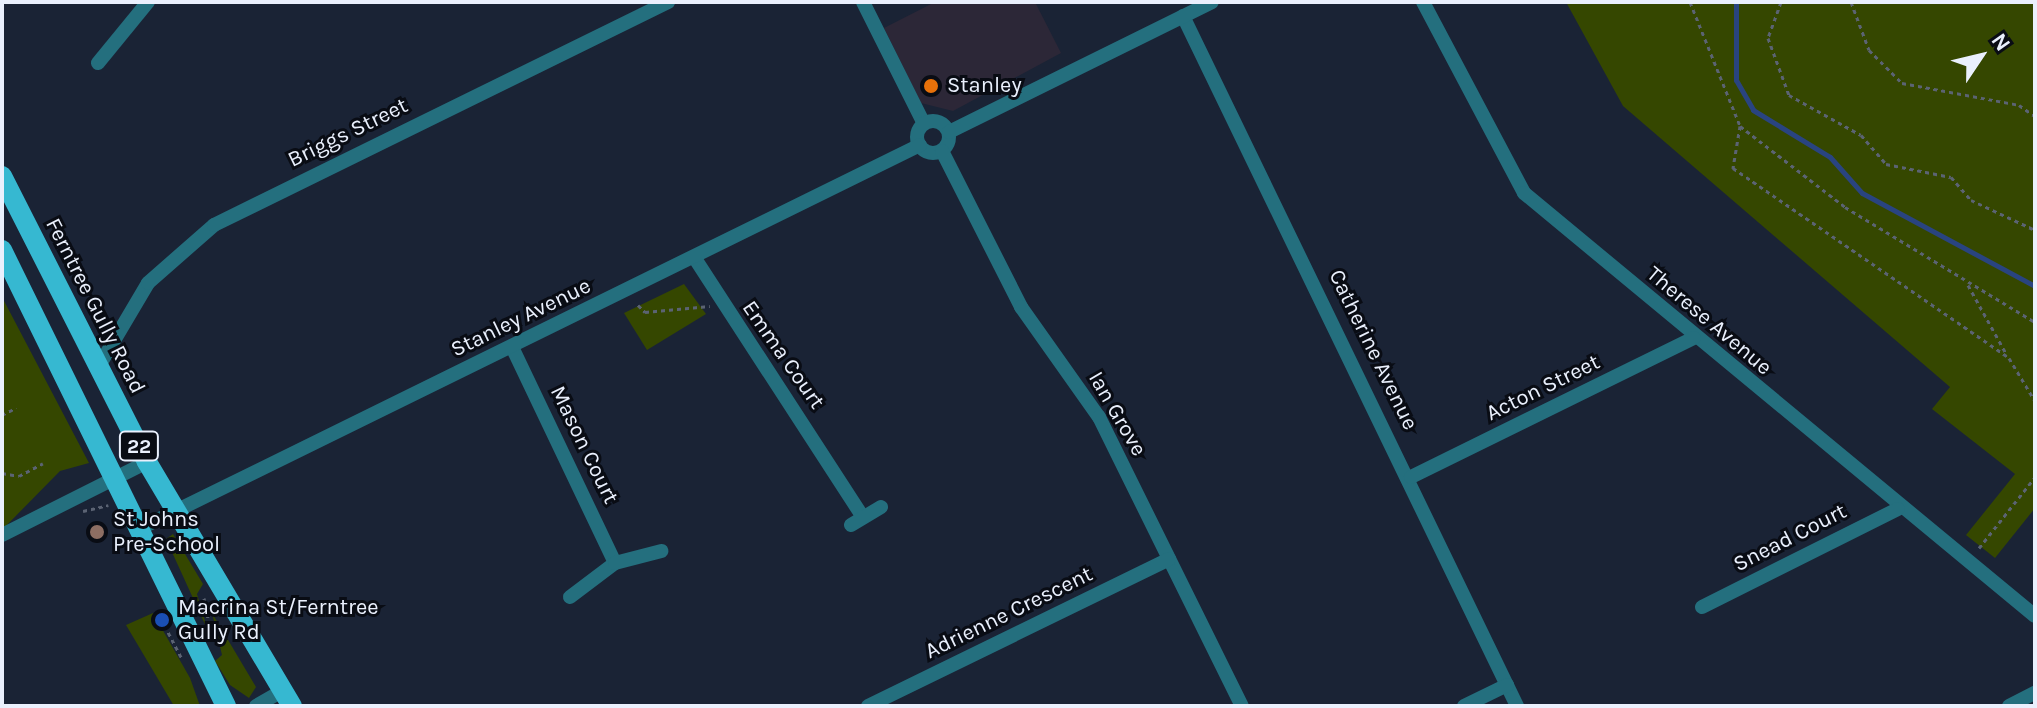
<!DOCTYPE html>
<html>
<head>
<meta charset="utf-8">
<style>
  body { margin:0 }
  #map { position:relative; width:2037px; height:708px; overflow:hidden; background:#1a2335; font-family:Karla,sans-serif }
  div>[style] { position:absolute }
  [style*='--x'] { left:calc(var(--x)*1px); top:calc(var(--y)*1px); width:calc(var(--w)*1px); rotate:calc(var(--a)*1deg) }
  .commercial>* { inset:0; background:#2c2737 }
  .green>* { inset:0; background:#354700 }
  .stream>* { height:5px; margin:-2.5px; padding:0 2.5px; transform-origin:2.5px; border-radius:2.5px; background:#294480 }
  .path>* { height:3px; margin-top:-1.5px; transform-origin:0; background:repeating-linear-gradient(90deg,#5b6373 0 4px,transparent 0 8px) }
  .street>* { height:14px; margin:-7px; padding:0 7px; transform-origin:7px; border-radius:7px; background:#246f7e }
  .street>.ring { margin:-7px; padding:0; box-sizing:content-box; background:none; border:14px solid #246f7e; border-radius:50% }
  .primary>* { height:20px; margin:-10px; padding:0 10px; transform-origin:10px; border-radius:10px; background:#36b8d1 }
  .dots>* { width:22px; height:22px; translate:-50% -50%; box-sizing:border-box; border:4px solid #090c14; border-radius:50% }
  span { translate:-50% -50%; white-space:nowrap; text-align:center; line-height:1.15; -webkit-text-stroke:6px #090c14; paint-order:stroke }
  .shield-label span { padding:2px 6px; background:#090c14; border:2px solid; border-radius:6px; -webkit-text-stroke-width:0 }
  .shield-label { font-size:20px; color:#eaf0fd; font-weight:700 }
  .poi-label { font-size:22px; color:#eaf0fd }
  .left { translate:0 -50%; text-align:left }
  .street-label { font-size:22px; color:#eaf0fd }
  .frame { position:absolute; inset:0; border:4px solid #eaf0fd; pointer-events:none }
  .north { position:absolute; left:1941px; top:16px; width:80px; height:80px; -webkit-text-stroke:6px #090c14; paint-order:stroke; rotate:55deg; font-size:22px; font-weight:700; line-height:32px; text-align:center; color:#eaf0fd }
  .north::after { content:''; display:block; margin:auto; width:28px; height:36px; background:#eaf0fd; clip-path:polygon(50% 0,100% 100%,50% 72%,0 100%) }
</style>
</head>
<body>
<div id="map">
  <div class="commercial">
    <div style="clip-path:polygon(935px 2px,1035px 2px,1061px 53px,953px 111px,921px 103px,884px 28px)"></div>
  </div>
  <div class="green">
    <div style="clip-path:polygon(1566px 2px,2035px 2px,2035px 508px,1995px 558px,1966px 535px,2015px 474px,1932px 409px,1950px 387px,1623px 106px)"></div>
    <div style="clip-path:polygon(684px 284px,706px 314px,647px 350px,624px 313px)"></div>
    <div style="clip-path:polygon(2px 297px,89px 463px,60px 471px,2px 530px)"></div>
    <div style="clip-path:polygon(173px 534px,203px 584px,197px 594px,208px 631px,166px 539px)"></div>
    <div style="clip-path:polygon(153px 613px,190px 678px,200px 706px,174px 706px,126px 625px)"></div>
    <div style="clip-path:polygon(212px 613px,256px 687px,249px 698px,230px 685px,215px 661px,222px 655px)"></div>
  </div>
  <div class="stream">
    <div style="--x:1736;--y:2;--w:78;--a:90"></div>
    <div style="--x:1736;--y:80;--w:34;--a:60"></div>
    <div style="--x:1753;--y:110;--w:90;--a:31.4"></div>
    <div style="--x:1830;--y:157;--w:48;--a:48.4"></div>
    <div style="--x:1862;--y:193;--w:196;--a:28.3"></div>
  </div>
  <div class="path">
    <div style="--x:1690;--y:2;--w:134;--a:68"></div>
    <div style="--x:1740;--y:126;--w:133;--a:37.6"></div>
    <div style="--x:1845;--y:207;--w:222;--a:31.2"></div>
    <div style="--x:1781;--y:2;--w:38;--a:110"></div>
    <div style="--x:1768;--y:38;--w:61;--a:69.8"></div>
    <div style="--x:1789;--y:95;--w:82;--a:29.1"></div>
    <div style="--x:1861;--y:135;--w:38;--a:49"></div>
    <div style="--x:1886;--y:164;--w:66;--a:11.3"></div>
    <div style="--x:1951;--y:177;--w:30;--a:49"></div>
    <div style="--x:1971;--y:200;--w:71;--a:25.1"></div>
    <div style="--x:1851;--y:2;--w:51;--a:69.4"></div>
    <div style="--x:1869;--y:50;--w:47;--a:45"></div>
    <div style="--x:1902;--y:83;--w:119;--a:10.6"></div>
    <div style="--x:2019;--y:105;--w:19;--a:35"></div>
    <div style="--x:1740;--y:126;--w:43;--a:99.5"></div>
    <div style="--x:1733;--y:168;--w:335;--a:34.5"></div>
    <div style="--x:2009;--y:358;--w:50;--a:58.8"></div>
    <div style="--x:1968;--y:285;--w:80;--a:60.9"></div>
    <div style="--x:638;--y:305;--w:10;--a:45"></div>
    <div style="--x:645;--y:312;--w:65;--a:-5.3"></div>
    <div style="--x:2;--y:415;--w:16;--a:-27"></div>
    <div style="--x:2;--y:473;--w:17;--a:10"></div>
    <div style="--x:19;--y:476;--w:27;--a:-28"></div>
    <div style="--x:83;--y:511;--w:26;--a:-13"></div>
    <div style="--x:1979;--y:548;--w:90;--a:-51.7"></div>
    <div style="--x:204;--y:598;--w:32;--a:79"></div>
    <div style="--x:157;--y:611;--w:52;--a:62.4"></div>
  </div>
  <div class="street">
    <div style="--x:863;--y:2;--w:136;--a:63.4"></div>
    <div style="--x:1423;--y:2;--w:216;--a:62.1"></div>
    <div style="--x:1524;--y:193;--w:663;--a:39.62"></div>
    <div style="--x:1183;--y:16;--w:767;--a:64.17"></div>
    <div style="--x:98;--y:63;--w:79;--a:-50.7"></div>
    <div class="ring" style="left:917px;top:121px;width:18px;height:18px"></div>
    <div style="--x:949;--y:132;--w:293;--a:-26.3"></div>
    <div style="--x:942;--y:151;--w:175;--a:63.1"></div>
    <div style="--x:1021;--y:307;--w:135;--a:54.7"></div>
    <div style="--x:1099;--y:417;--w:322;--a:63.7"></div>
    <div style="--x:694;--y:257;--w:310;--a:57"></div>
    <div style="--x:512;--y:347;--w:239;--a:64.5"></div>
    <div style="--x:99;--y:366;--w:96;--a:-59.4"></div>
    <div style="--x:148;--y:283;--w:88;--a:-41.3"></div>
    <div style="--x:214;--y:225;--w:506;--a:-26.16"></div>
    <div style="--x:1411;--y:477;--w:315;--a:-26.2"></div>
    <div style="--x:851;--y:525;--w:35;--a:-31"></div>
    <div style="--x:141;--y:528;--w:868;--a:-26.18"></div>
    <div style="--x:2;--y:535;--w:162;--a:-26.7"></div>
    <div style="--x:570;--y:597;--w:56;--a:-37.1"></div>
    <div style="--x:615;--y:563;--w:48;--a:-14.6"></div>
    <div style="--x:1702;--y:607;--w:219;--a:-26.6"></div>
    <div style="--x:256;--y:706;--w:32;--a:-30"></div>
    <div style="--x:868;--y:706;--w:335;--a:-26"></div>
    <div style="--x:1464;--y:706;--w:48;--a:-26"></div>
    <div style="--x:2009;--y:706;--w:29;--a:-27"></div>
  </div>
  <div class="primary">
    <div style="--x:2;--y:176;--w:321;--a:63.1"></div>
    <div style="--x:147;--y:462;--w:284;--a:59.3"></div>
    <div style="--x:2;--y:250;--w:508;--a:63.84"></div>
  </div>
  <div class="dots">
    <div style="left:931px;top:86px;background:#e8710a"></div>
    <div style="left:97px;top:532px;background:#8d6e63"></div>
    <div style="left:162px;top:620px;background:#1a4fb4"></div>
  </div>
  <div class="shield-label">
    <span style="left:139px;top:446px">22</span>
  </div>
  <div class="poi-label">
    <span class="left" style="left:947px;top:86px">Stanley</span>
    <span class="left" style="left:113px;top:532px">St Johns<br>Pre-School</span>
    <span class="left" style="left:178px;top:620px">Macrina St/Ferntree<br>Gully Rd</span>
  </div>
  <div class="street-label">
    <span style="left:348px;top:133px;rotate:-26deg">Briggs Street</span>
    <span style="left:95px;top:306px;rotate:63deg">Ferntree Gully Road</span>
    <span style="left:521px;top:318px;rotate:-26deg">Stanley Avenue</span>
    <span style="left:1709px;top:321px;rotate:40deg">Therese Avenue</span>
    <span style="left:1373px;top:350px;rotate:64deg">Catherine Avenue</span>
    <span style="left:783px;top:355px;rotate:55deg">Emma Court</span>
    <span style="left:1543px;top:388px;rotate:-26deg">Acton Street</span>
    <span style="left:1117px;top:414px;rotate:60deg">Ian Grove</span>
    <span style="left:584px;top:445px;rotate:64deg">Mason Court</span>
    <span style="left:1790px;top:538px;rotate:-27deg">Snead Court</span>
    <span style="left:1009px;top:613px;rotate:-26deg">Adrienne Crescent</span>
  </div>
  <div class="frame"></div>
  <div class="north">N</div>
</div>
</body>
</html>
